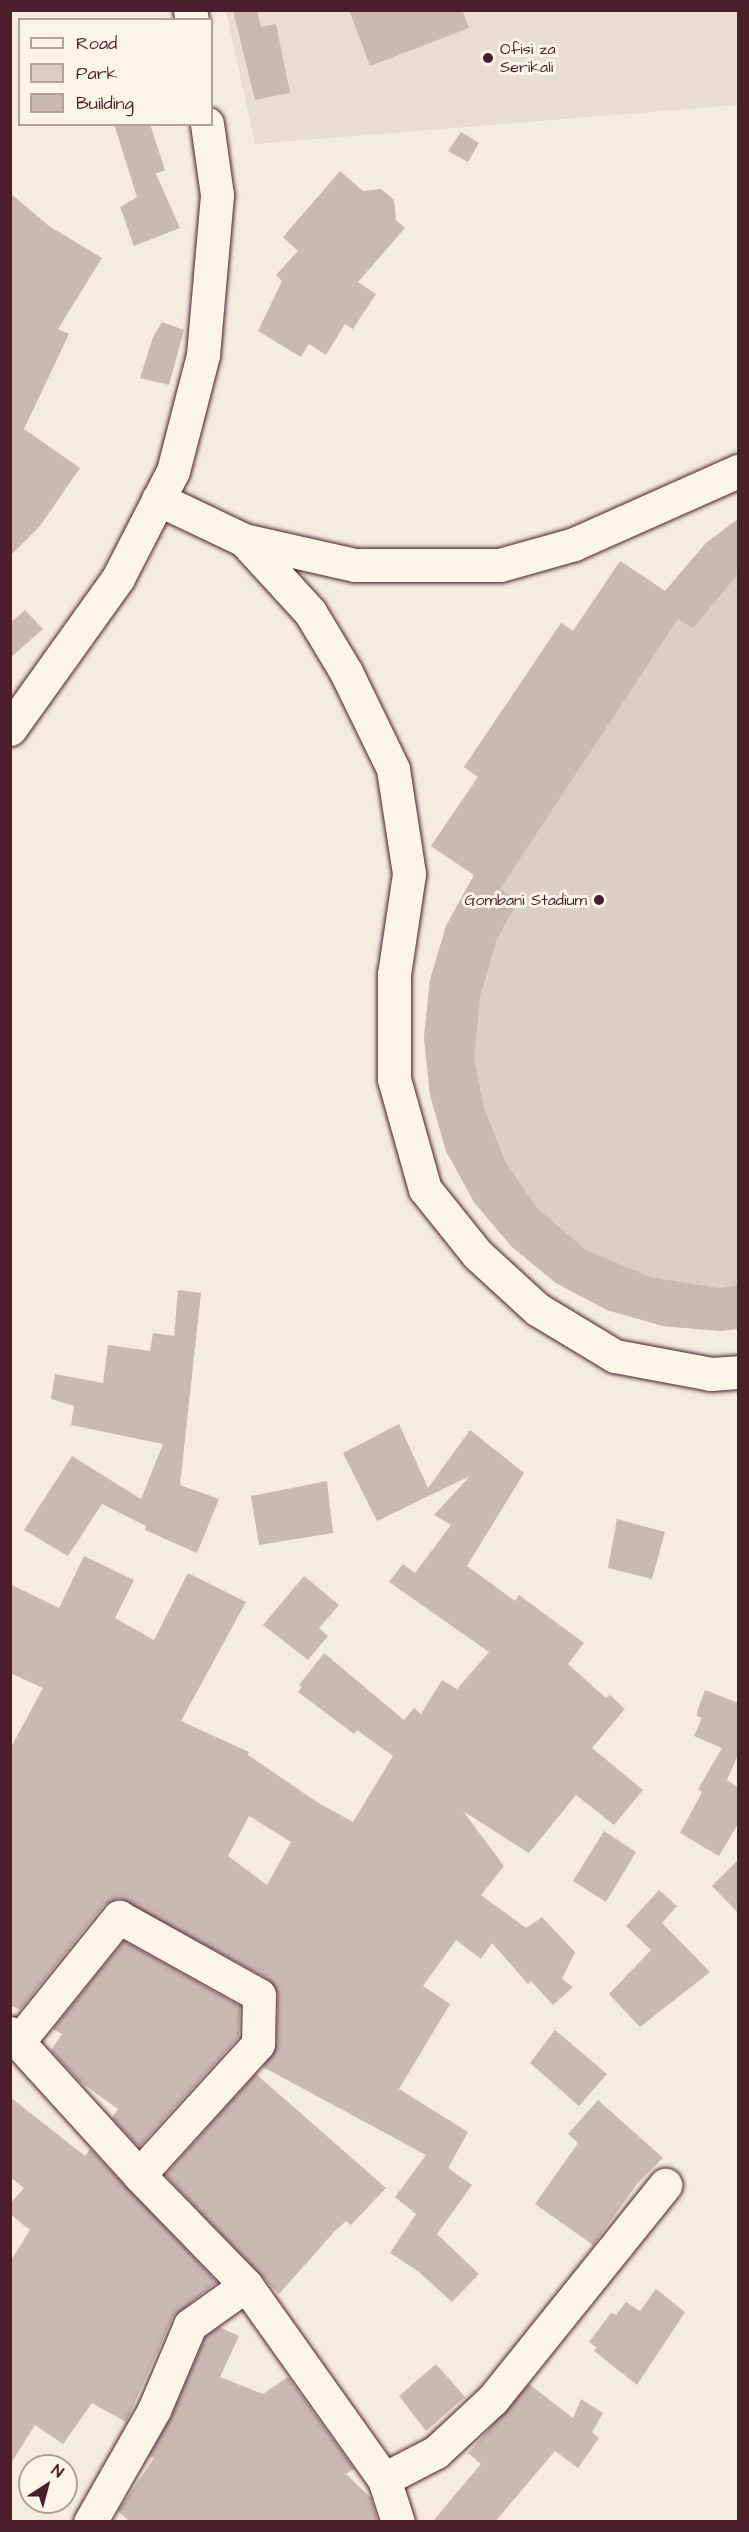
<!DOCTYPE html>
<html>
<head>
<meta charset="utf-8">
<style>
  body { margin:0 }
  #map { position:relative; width:749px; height:2532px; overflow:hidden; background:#f5ecde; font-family:"Architects Daughter",sans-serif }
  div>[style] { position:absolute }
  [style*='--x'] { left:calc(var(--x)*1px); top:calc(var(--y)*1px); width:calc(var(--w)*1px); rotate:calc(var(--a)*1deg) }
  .built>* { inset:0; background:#e8ddd0 }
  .green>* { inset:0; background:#dbcec4 }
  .building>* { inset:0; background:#cab9b1 }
  .roads { filter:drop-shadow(0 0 2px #4a1f2b) drop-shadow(0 0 2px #4a1f2b) }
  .minor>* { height:33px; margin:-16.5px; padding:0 16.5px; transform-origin:16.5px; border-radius:16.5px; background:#fcf5e5 }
  .secondary>* { height:33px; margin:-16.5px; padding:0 16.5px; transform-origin:16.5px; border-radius:16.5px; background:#fcf5e5 }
  .dots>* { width:16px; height:16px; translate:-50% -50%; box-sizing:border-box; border:3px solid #fcf5e5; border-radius:50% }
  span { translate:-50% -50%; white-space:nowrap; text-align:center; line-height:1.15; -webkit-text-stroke:6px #fcf5e5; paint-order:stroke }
  .poi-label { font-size:16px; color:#4a1f2b }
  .left { translate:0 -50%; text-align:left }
  .right { translate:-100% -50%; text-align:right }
  .frame { position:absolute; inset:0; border:12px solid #4a1f2b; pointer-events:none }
  .legend { position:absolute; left:18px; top:18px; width:195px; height:108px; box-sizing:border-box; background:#fcf5e5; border:2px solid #b59f9b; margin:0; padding:8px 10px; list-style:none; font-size:18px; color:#4a1f2b }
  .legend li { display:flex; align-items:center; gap:12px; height:30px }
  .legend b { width:30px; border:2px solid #b59f9b }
  .north { position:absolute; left:18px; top:2454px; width:60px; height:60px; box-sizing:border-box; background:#fcf5e5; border:2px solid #b59f9b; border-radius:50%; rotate:36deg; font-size:16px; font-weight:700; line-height:24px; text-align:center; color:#4a1f2b }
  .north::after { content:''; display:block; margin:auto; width:21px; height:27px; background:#4a1f2b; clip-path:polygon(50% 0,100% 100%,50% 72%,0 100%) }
</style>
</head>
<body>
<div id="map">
  <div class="built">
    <div style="clip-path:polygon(226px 11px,738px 11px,738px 105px,255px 144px)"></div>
  </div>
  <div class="green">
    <div style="clip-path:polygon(738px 519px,738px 1329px,720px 1331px,663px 1326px,607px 1310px,556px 1283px,511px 1246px,474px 1202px,446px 1151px,430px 1095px,424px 1038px,430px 980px,446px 926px,474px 875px,431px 846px,478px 777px,464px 767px,561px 623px,573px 631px,620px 561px,665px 591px,707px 542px)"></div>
  </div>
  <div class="building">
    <div style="clip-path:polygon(233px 10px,257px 10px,261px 27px,276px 24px,290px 93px,255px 100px)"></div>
    <div style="clip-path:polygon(349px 10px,462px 10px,469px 28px,370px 66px)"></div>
    <div style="clip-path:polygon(114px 124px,150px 124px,165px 170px,156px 174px,180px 228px,134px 246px,120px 207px,137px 197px)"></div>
    <div style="clip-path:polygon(461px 132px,479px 143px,468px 162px,448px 151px)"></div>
    <div style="clip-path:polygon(340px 171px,363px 191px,381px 189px,394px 200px,396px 220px,405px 228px,358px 282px,376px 294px,353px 329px,345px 324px,326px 355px,309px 344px,301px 357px,258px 331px,282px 281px,276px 275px,298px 251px,283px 237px)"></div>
    <div style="clip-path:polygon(10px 193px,49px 226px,102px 258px,58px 329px,69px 334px,24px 429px,80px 468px,40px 526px,10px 556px)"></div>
    <div style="clip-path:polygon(162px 322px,184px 330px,169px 385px,140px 378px,153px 337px)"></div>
    <div style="clip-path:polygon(738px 519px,738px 574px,693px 628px,678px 619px,500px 889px,518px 901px,496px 941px,480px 997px,474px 1058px,484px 1108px,505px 1161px,536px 1207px,586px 1250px,650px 1277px,719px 1288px,738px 1285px,738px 1329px,720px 1331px,663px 1326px,607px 1310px,556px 1283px,511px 1246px,474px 1202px,446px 1151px,430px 1095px,424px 1038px,430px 980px,446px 926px,474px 875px,431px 846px,478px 777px,464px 767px,561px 623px,573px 631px,620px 561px,665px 591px,707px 542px)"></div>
    <div style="clip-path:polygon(25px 610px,43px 629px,10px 658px,10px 623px)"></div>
    <div style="clip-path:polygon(178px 1290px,201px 1293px,180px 1485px,219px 1499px,197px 1553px,145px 1530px,146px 1526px,102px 1504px,68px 1556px,24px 1530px,72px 1456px,141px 1499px,163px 1444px,71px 1425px,74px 1406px,51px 1399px,55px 1374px,103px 1383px,108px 1345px,150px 1351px,153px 1333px,174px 1336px)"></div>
    <div style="clip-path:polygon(evenodd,399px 1424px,428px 1488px,470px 1430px,524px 1473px,467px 1566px,515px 1601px,519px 1595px,584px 1643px,568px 1664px,606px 1698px,610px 1695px,625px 1709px,592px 1748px,643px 1790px,614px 1825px,576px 1795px,529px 1853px,463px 1811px,504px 1866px,481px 1895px,526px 1928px,542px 1917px,575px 1952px,562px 1979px,573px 1987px,553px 2005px,531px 1981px,528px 1984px,492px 1943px,481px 1959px,456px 1940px,423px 1986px,450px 2004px,399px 2089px,468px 2132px,448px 2168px,472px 2185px,437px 2234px,479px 2274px,452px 2302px,418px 2271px,390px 2253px,416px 2214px,395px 2197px,426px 2155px,263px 2067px,277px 2044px,278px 1995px,268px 1979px,119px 1898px,104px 1905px,20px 2010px,10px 2005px,10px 1749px,43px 1688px,10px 1673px,10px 1584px,59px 1608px,84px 1556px,134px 1580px,115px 1618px,154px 1640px,188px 1573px,246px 1602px,181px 1721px,249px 1752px,248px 1755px,317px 1802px,353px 1822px,393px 1756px,357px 1730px,354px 1734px,298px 1692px,302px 1687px,299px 1685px,324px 1653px,404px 1720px,414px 1708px,421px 1714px,442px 1680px,457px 1689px,489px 1652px,389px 1582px,403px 1564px,415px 1573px,451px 1525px,434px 1515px,470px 1476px,377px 1521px,343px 1453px,399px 1424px,249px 1816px,291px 1842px,267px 1885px,228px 1856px,249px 1816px)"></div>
    <div style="clip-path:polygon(327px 1481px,333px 1533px,259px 1545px,251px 1496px)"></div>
    <div style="clip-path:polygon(617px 1519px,665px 1532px,652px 1579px,608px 1568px)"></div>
    <div style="clip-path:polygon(304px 1576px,339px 1605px,319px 1628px,328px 1636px,308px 1660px,263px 1625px)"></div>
    <div style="clip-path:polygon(705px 1690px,738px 1703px,738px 1755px,727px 1780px,738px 1787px,738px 1824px,719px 1856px,680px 1833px,702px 1792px,698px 1789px,722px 1748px,694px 1736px,702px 1718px,697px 1716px,698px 1709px)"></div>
    <div style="clip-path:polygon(604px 1831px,636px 1852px,606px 1902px,573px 1881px)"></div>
    <div style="clip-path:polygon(738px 1860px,738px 1913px,712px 1886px)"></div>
    <div style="clip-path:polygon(659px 1890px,677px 1906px,662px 1923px,710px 1972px,640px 2027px,609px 1994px,651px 1950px,626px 1926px)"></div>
    <div style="clip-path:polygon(124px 1941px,240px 2006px,239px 2037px,139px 2147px,112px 2118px,118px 2109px,79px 2081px,51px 2050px,62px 2034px,53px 2029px)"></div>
    <div style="clip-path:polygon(555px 2030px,607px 2074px,579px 2106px,530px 2063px)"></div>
    <div style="clip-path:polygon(256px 2074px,386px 2188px,351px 2225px,346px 2221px,334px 2232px,279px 2294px,165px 2175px)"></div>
    <div style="clip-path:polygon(10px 2097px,85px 2156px,90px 2149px,217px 2282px,173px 2317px,126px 2422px,92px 2403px,63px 2444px,35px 2425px,10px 2465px,10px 2262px,30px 2230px,10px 2214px,10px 2204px,24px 2188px,10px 2177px)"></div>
    <div style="clip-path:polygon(598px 2100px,663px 2158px,637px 2184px,593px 2245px,535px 2204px,578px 2143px,568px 2134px)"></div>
    <div style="clip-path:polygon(656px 2289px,685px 2312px,637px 2385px,594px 2351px,597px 2348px,589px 2342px,611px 2313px,616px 2315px,626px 2302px,640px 2311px)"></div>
    <div style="clip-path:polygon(219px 2327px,239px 2336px,220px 2377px,263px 2394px,288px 2377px,354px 2469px,346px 2474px,371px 2498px,378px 2522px,130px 2522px,118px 2511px,154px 2458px,149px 2456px,171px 2417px,205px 2337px)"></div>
    <div style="clip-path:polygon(436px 2364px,465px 2397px,426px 2431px,399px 2396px)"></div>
    <div style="clip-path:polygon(529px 2384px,573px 2418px,581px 2399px,603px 2413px,592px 2432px,599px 2438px,578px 2468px,555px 2451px,495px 2522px,432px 2522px,481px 2464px,468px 2453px)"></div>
  </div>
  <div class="roads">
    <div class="minor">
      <div style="--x:158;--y:499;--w:95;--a:25.5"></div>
      <div style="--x:244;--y:540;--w:114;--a:12.7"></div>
      <div style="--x:355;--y:565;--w:145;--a:0"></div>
      <div style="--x:500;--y:565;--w:77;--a:-15.8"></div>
      <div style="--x:574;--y:544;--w:180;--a:-24"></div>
      <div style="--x:244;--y:540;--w:98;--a:47.5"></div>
      <div style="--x:310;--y:612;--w:70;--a:59"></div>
      <div style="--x:346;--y:672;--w:108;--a:64.1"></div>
      <div style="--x:393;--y:769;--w:106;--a:81.3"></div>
      <div style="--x:409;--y:874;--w:101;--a:98.5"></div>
      <div style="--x:394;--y:974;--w:105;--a:90"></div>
      <div style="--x:394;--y:1079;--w:114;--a:74.3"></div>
      <div style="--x:425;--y:1189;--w:83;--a:51.3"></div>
      <div style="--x:477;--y:1254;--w:81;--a:42.5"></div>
      <div style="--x:537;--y:1309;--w:91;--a:31.1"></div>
      <div style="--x:615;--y:1356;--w:98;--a:10.6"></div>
      <div style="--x:711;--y:1374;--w:27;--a:-4"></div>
      <div style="--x:10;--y:2033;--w:192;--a:47.7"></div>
      <div style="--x:139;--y:2175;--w:153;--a:45.8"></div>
      <div style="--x:246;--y:2285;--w:69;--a:144.5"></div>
      <div style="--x:190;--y:2325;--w:92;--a:113"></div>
      <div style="--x:154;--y:2410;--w:129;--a:119.7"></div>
      <div style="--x:18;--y:2042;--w:161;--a:-51.1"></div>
      <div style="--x:119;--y:1917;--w:160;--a:29.1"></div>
      <div style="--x:259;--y:1995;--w:49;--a:91.2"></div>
      <div style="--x:258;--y:2044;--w:177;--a:132.3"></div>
      <div style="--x:246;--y:2285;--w:238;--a:54.6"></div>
      <div style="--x:384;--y:2479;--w:45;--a:72"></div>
      <div style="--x:384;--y:2479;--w:59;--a:-27.4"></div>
      <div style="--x:436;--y:2452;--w:78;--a:-42.9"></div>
      <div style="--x:493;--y:2399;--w:275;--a:-51.2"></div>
    </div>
    <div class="secondary">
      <div style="--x:190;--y:10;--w:10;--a:79"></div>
      <div style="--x:10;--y:729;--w:186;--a:-54.4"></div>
      <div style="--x:118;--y:578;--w:120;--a:-62.8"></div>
      <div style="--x:173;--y:471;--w:120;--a:-75.5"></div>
      <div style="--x:203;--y:355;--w:161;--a:-85"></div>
      <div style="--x:217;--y:195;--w:72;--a:-98"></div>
    </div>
  </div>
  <div class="dots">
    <div style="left:488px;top:58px;background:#4a1f2b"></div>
    <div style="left:599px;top:900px;background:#4a1f2b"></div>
  </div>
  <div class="poi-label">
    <span class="left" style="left:500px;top:58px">Ofisi za<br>Serikali</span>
    <span class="right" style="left:587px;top:900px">Gombani Stadium</span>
  </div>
  <div class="frame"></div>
  <ul class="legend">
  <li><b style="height:8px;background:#fcf5e5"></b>Road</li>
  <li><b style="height:16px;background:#dbcec4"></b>Park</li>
  <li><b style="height:16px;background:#cab9b1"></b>Building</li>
  </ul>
  <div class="north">N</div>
</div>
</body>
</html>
